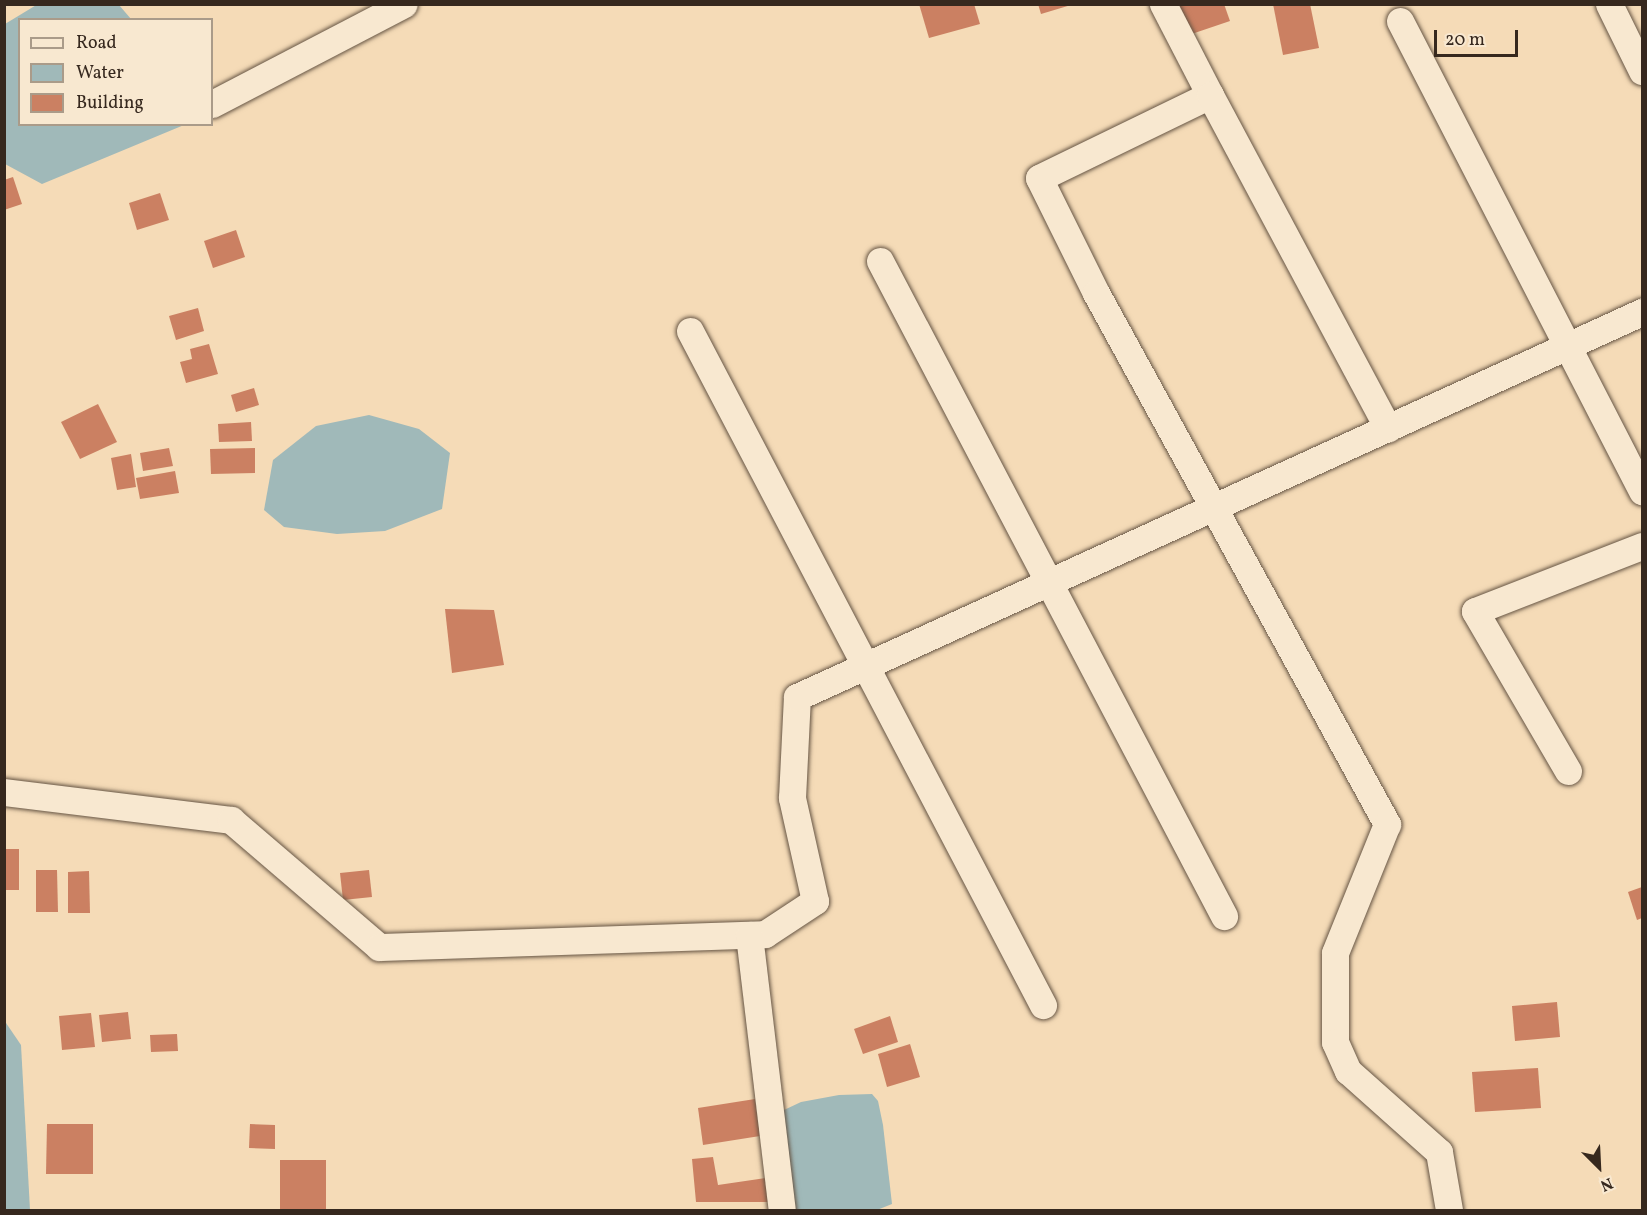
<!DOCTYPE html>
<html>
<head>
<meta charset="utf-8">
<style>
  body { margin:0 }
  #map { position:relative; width:1647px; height:1215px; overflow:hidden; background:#f5dbb7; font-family:Vollkorn,serif }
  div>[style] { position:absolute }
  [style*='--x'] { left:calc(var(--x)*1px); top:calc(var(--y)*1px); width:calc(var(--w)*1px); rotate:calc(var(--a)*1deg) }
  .water>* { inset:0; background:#a0b9b9 }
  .building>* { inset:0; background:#cb8062 }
  .roads { filter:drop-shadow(0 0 2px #654) drop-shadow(0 0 2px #654) }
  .street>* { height:27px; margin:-13.5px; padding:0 13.5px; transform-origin:13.5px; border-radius:13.5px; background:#f8e8d0 }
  span { translate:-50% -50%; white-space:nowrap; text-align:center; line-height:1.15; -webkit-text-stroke:5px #f8e8d0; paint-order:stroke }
  .frame { position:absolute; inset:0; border:6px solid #36281e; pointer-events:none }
  .legend { position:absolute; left:18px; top:18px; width:195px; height:108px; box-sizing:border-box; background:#f8e8d0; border:2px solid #aa9b89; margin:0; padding:8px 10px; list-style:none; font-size:18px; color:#36281e }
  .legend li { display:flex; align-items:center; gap:12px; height:30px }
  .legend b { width:30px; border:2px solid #aa9b89 }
  .north { position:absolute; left:1569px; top:1137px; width:60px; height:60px; -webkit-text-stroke:4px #f8e8d0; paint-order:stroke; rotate:156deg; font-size:16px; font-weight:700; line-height:24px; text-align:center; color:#36281e }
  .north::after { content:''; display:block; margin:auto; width:21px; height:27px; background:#36281e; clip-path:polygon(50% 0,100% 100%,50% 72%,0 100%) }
  .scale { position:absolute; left:1434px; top:30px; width:84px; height:27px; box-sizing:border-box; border:3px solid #36281e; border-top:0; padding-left:8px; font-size:18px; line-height:21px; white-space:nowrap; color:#36281e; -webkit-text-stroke:4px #f8e8d0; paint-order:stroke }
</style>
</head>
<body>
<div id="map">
  <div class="water">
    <div style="clip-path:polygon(38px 4px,119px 5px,131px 19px,20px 20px,20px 124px,184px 125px,42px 184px,5px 164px,5px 24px)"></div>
    <div style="clip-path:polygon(369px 415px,419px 429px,450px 453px,442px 509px,385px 531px,337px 534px,284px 527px,264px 510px,273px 460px,316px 426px)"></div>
    <div style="clip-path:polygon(4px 1020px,21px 1045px,30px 1210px,5px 1210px)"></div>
    <div style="clip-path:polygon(872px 1094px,878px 1101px,883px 1125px,892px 1204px,877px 1210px,792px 1210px,778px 1125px,784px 1110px,801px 1102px,839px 1095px)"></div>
  </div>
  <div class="building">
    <div style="clip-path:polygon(919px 4px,974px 4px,980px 24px,929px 38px)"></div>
    <div style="clip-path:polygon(1038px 4px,1071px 4px,1071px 5px,1041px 14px)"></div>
    <div style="clip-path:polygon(1156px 4px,1224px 4px,1230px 21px,1168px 42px)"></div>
    <div style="clip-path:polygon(1273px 4px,1310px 4px,1319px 48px,1283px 55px)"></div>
    <div style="clip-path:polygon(13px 177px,22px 204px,4px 210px,4px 180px)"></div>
    <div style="clip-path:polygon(160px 193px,169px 220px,137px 230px,129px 203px)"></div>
    <div style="clip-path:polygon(236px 230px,245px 257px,213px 268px,204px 241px)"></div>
    <div style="clip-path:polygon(198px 308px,204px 331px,176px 340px,169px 316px)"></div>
    <div style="clip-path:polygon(209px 344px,218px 374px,186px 383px,180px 362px,192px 359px,190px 349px)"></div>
    <div style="clip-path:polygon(254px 388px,259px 405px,236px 412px,231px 395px)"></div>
    <div style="clip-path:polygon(98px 404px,117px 442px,80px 459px,61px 422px)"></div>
    <div style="clip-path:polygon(251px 422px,252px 441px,219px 442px,218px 424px)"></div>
    <div style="clip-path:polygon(169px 448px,173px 466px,143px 471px,140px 453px)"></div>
    <div style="clip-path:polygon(255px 448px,255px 473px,211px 474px,210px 449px)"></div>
    <div style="clip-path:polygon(131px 454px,136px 487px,117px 490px,111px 458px)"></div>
    <div style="clip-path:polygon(175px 471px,179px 493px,140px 499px,136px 478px)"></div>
    <div style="clip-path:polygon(445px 609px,494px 610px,504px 665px,452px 673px)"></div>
    <div style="clip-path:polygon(5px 849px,19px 849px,19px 890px,5px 890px)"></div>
    <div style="clip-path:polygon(36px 870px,57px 870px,58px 912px,36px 912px)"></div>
    <div style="clip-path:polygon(369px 870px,372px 897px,343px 900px,340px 873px)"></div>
    <div style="clip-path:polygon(89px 871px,90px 913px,68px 913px,68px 872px)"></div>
    <div style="clip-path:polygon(1642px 887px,1642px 918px,1637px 920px,1628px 892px)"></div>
    <div style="clip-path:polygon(1557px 1002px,1560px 1037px,1515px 1041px,1512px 1006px)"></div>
    <div style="clip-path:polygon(128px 1012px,131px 1039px,102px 1042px,99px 1015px)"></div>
    <div style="clip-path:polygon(91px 1013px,95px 1047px,62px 1050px,59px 1016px)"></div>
    <div style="clip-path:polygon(890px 1016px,898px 1042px,863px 1054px,854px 1029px)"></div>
    <div style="clip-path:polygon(177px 1034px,178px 1051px,151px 1052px,150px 1035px)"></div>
    <div style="clip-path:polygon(910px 1044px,920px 1077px,887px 1087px,878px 1054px)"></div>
    <div style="clip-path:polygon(1538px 1068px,1541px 1108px,1475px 1112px,1472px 1072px)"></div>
    <div style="clip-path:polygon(755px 1099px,760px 1136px,703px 1145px,698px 1108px)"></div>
    <div style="clip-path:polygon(47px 1124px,93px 1124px,93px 1174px,46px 1174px)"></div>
    <div style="clip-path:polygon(250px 1124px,275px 1125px,275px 1149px,249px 1148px)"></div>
    <div style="clip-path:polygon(713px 1157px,718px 1185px,766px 1178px,768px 1202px,696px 1202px,692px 1159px)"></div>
    <div style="clip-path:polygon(280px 1160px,326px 1160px,326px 1210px,280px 1210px)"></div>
  </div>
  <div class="roads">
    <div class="street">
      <div style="--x:1163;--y:4;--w:102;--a:62.7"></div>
      <div style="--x:1210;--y:95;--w:190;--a:154.1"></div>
      <div style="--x:1039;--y:178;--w:128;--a:63.6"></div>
      <div style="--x:1096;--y:293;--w:606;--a:61.28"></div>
      <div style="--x:1387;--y:824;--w:139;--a:112"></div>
      <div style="--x:1335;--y:953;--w:89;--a:90"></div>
      <div style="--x:1335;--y:1042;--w:32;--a:66"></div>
      <div style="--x:1348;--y:1071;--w:122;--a:41.7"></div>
      <div style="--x:1439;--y:1152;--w:59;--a:80.2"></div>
      <div style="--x:1609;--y:4;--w:75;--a:63.8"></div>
      <div style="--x:1400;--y:21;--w:529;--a:62.76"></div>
      <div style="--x:1210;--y:95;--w:378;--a:61.9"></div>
      <div style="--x:212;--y:104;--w:216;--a:-27.5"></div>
      <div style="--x:880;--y:261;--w:740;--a:62.29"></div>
      <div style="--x:690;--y:331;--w:761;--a:62.36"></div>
      <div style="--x:1568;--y:771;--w:185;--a:-120.2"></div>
      <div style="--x:1475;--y:611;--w:179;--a:-21.3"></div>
      <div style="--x:4;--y:792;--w:229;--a:7"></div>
      <div style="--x:231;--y:820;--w:195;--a:40.6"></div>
      <div style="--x:379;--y:947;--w:386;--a:-1.9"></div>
      <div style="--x:765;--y:934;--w:60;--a:-33.4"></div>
      <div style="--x:815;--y:901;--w:106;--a:-102.6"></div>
      <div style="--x:792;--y:798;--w:101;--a:-87.2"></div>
      <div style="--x:797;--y:697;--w:929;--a:-24.5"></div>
      <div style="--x:749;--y:935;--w:277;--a:83.2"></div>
    </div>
  </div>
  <div class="frame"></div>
  <ul class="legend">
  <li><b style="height:8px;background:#f8e8d0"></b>Road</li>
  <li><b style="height:16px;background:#a0b9b9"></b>Water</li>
  <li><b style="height:16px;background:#cb8062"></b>Building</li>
  </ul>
  <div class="north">N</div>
  <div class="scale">20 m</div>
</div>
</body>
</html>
